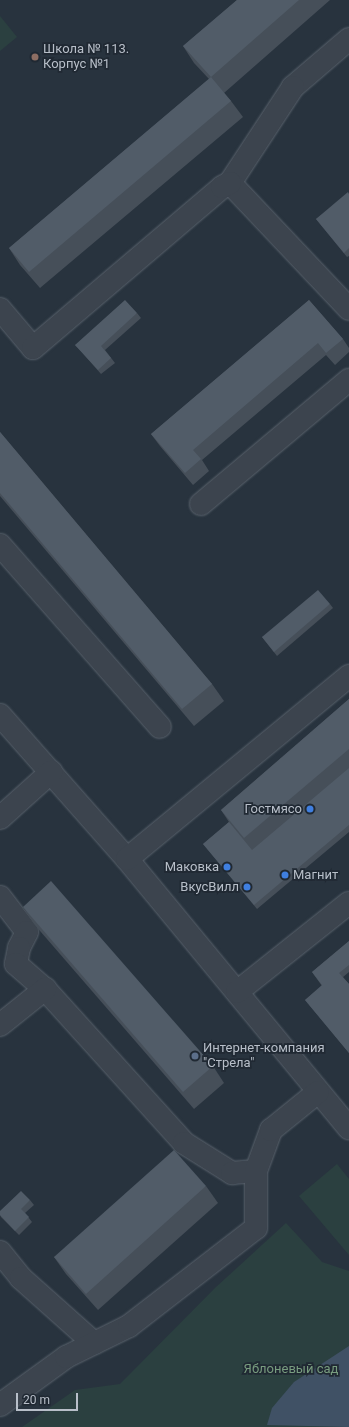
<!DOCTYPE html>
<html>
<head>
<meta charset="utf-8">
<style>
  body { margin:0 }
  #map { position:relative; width:349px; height:1427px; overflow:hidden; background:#28333e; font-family:Roboto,sans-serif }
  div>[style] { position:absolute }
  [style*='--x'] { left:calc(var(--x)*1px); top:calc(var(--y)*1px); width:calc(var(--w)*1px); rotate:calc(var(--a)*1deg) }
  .green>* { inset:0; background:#2b4040 }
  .water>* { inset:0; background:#405165 }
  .roads { filter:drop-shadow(0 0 1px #59626c) drop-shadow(0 0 1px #59626c) }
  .minor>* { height:22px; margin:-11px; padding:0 11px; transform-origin:11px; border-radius:11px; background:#3c444e }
  .wall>* { inset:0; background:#464f59 }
  .building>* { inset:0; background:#515c68 }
  .dots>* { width:11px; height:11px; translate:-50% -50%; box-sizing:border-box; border:2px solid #202933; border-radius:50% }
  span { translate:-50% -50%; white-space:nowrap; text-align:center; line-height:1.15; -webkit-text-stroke:3.5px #202933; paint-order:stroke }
  .poi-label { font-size:13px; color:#b8bfc9 }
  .left { translate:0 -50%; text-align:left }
  .right { translate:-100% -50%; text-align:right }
  .park-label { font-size:13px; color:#789c7f }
  .scale { position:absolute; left:16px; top:1393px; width:62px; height:18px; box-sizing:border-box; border:2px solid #b8bfc9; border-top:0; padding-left:5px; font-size:12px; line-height:14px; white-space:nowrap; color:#b8bfc9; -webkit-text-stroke:3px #202933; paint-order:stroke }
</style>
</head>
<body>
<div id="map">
  <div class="green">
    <div style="clip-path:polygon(0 16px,17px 37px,0 51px)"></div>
    <div style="clip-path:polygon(337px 1164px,349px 1179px,349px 1255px,299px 1196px)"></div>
    <div style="clip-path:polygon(286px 1223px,322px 1262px,349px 1271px,349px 1427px,22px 1427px,75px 1390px,120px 1384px,215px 1288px)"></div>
  </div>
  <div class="water">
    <div style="clip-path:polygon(349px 1346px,349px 1427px,267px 1425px,272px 1408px,294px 1382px)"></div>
  </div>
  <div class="roads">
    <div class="minor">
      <div style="--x:349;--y:39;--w:74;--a:139.4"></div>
      <div style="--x:293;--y:87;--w:115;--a:123.3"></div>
      <div style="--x:230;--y:183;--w:173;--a:46.6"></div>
      <div style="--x:0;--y:309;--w:51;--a:49.8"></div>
      <div style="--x:33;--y:348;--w:248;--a:-40.4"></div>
      <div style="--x:222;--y:187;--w:9;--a:-27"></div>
      <div style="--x:201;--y:504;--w:193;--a:-40"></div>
      <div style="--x:0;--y:545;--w:242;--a:48.7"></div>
      <div style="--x:0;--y:715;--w:192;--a:48.6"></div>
      <div style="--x:127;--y:859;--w:349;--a:50.5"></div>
      <div style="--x:0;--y:818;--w:69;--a:-42"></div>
      <div style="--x:127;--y:859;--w:288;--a:-39.5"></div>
      <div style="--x:0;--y:897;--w:44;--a:52.4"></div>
      <div style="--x:27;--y:932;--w:18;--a:117"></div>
      <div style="--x:19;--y:948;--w:16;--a:101"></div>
      <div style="--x:16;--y:964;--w:38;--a:41"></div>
      <div style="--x:45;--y:989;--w:207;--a:47.9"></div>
      <div style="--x:184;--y:1143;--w:57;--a:32"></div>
      <div style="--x:232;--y:1173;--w:24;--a:-5"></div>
      <div style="--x:256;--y:1171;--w:44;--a:-69.9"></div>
      <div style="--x:271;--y:1130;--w:60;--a:-39"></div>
      <div style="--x:237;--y:992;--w:143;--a:-38.5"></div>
      <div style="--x:0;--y:1025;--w:58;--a:-38.7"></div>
      <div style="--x:0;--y:1252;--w:33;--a:51"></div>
      <div style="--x:21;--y:1278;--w:98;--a:41.7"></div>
      <div style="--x:0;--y:1405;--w:82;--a:-36"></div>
      <div style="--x:66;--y:1357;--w:70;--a:-26.2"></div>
      <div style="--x:129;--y:1326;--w:160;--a:-37.7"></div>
      <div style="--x:256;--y:1228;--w:57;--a:-90"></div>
    </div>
  </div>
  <div class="wall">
    <div style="clip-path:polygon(237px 0,330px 0,224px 93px,231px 101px,243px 117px,40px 288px,20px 265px,9px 248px,209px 79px,194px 63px,183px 46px)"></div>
    <div style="clip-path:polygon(349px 194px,349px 256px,347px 257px,316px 219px)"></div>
    <div style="clip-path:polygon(309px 300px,343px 339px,349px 348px,349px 352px,335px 365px,326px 355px,202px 460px,209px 471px,193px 485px,160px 446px,151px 434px)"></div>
    <div style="clip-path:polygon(137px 313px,141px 318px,105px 350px,115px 363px,101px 374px,79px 349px,75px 345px)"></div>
    <div style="clip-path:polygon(0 432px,212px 684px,224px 701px,194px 726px,0 496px)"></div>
    <div style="clip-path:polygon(330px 604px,333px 608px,277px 656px,262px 637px)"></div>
    <div style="clip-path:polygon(349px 699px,349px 832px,257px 909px,203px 844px,229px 822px,221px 810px)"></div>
    <div style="clip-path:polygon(23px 907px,213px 1066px,224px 1083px,194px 1109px,34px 924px)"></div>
    <div style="clip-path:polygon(349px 941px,349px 972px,343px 977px,349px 984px,349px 1053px,305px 1000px,322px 986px,312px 972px)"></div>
    <div style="clip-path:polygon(206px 1186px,218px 1203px,98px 1310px,66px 1274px,54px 1257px)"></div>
    <div style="clip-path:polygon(30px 1200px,34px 1205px,25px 1213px,32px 1222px,19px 1235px,1px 1217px,0 1215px,0 1211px)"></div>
  </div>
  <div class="building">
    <div style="clip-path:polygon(237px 0,299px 0,211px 77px,231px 101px,29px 272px,9px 248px,211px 77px,183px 46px)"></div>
    <div style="clip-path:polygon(348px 192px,349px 194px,349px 248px,344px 253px,316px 219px)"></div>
    <div style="clip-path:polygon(125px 300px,137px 313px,101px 346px,111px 358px,98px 370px,75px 345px)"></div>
    <div style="clip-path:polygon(309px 300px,343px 339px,326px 353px,318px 343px,193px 450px,201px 459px,185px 473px,151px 434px)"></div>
    <div style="clip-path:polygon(0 432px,212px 684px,182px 709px,0 493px)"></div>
    <div style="clip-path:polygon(318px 590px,330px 604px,274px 652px,262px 637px)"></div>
    <div style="clip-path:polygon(349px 699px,349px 749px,244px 838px,221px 810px)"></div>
    <div style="clip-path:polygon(349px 768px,349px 825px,254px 905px,203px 844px,229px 822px,252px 850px)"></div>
    <div style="clip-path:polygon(51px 881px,213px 1066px,183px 1092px,23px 907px)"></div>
    <div style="clip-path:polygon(349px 941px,349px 965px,339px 973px,349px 984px,349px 1053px,305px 1000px,322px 985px,312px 972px)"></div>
    <div style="clip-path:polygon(174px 1150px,206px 1186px,86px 1294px,54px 1257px)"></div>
    <div style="clip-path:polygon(21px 1191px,30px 1200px,21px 1209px,29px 1217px,15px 1231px,0 1215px,0 1211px)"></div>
  </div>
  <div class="dots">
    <div style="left:35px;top:57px;background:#8d6e63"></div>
    <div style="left:310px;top:809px;background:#3f7fe0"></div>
    <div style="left:227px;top:867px;background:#3f7fe0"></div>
    <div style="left:285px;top:875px;background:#3f7fe0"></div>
    <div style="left:247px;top:887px;background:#3f7fe0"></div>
    <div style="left:195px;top:1056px;background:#5c6f8a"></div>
  </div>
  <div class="poi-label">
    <span class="left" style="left:43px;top:57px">Школа № 113.<br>Корпус №1</span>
    <span class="right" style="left:302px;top:809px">Гостмясо</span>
    <span class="right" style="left:219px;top:867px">Маковка</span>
    <span class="left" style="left:293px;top:875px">Магнит</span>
    <span class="right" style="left:239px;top:887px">ВкусВилл</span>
    <span class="left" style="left:203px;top:1056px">Интернет-компания<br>"Стрела"</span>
  </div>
  <div class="park-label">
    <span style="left:291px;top:1369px">Яблоневый сад</span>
  </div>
  <div class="scale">20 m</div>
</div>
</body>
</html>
